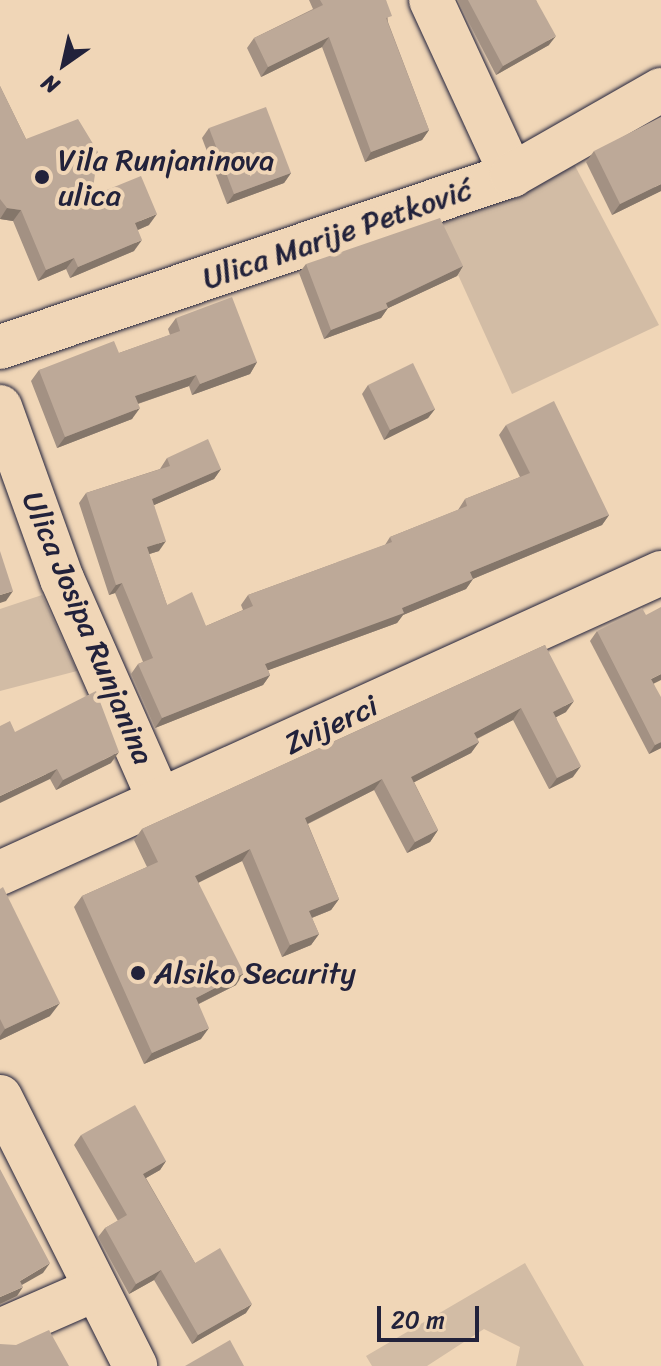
<!DOCTYPE html>
<html>
<head>
<meta charset="utf-8">
<style>
  body { margin:0 }
  #map { position:relative; width:661px; height:1366px; overflow:hidden; background:#f0d6b7; font-family:Sriracha,sans-serif }
  div>[style] { position:absolute }
  [style*='--x'] { left:calc(var(--x)*1px); top:calc(var(--y)*1px); width:calc(var(--w)*1px); rotate:calc(var(--a)*1deg) }
  .green>* { inset:0; background:#d2bca5 }
  .roads { filter:drop-shadow(0 0 2px #22223b) drop-shadow(0 0 2px #22223b) }
  .minor>* { height:44px; margin:-22px; padding:0 22px; transform-origin:22px; border-radius:22px; background:#f0d6b7 }
  .major>* { height:44px; margin:-22px; padding:0 22px; transform-origin:22px; border-radius:22px; background:#f0d6b7 }
  .wall>* { inset:0; background:#a39183 }
  .shaded-wall>* { inset:0; background:#84766a }
  .building>* { inset:0; background:#bda998 }
  .dots>* { width:22px; height:22px; translate:-50% -50%; box-sizing:border-box; border:4px solid #f0d6b7; border-radius:50% }
  span { translate:-50% -50%; white-space:nowrap; text-align:center; line-height:1.15; -webkit-text-stroke:8px #f0d6b7; paint-order:stroke }
  .poi-label { font-size:30px; color:#22223b }
  .left { translate:0 -50%; text-align:left }
  .street-label { font-size:30px; color:#22223b }
  .north { position:absolute; left:24px; top:24px; width:80px; height:80px; -webkit-text-stroke:6px #f0d6b7; paint-order:stroke; rotate:214deg; font-size:22px; font-weight:700; line-height:32px; text-align:center; color:#22223b }
  .north::after { content:''; display:block; margin:auto; width:28px; height:36px; background:#22223b; clip-path:polygon(50% 0,100% 100%,50% 72%,0 100%) }
  .scale { position:absolute; left:377px; top:1306px; width:102px; height:36px; box-sizing:border-box; border:4px solid #22223b; border-top:0; padding-left:10px; font-size:24px; line-height:28px; white-space:nowrap; color:#22223b; -webkit-text-stroke:6px #f0d6b7; paint-order:stroke }
</style>
</head>
<body>
<div id="map">
  <div class="green">
    <div style="clip-path:polygon(564px 145px,659px 325px,512px 394px,426px 204px)"></div>
    <div style="clip-path:polygon(42px 595px,77px 671px,0 691px,0 609px)"></div>
    <div style="clip-path:polygon(525px 1263px,584px 1366px,516px 1366px,520px 1347px,484px 1329px,427px 1366px,372px 1366px,366px 1356px)"></div>
  </div>
  <div class="roads">
    <div class="minor">
      <div style="--x:431;--y:0;--w:193;--a:65.2"></div>
      <div style="--x:0;--y:347;--w:540;--a:-18.57"></div>
      <div style="--x:512;--y:175;--w:172;--a:-29.7"></div>
      <div style="--x:0;--y:407;--w:183;--a:70.2"></div>
      <div style="--x:62;--y:579;--w:245;--a:66.2"></div>
      <div style="--x:0;--y:1097;--w:301;--a:63.3"></div>
      <div style="--x:0;--y:1331;--w:105;--a:-23.6"></div>
    </div>
    <div class="major">
      <div style="--x:0;--y:873;--w:726;--a:-24.41"></div>
    </div>
  </div>
  <div class="wall">
    <div style="clip-path:polygon(309px 0,386px 0,388px 22px,429px 130px,422px 140px,365px 162px,322px 47px,261px 77px,247px 48px,254px 38px,313px 9px)"></div>
    <div style="clip-path:polygon(457px 0,536px 0,549px 45px,496px 75px)"></div>
    <div style="clip-path:polygon(0 86px,26px 139px,92px 196px,149px 225px,138px 230px,134px 251px,70px 278px,66px 269px,38px 281px,13px 221px,0 219px)"></div>
    <div style="clip-path:polygon(209px 128px,291px 173px,284px 183px,227px 204px,202px 138px)"></div>
    <div style="clip-path:polygon(594px 151px,661px 191px,612px 215px,586px 162px)"></div>
    <div style="clip-path:polygon(306px 264px,463px 266px,457px 276px,388px 308px,381px 318px,324px 339px,299px 273px)"></div>
    <div style="clip-path:polygon(176px 318px,257px 362px,250px 374px,192px 395px,189px 386px,138px 404px,132px 419px,57px 448px,31px 381px,39px 370px,119px 353px,170px 335px,168px 329px)"></div>
    <div style="clip-path:polygon(368px 385px,435px 409px,428px 418px,384px 440px,362px 394px)"></div>
    <div style="clip-path:polygon(506px 425px,609px 515px,602px 525px,473px 579px,466px 589px,403px 615px,397px 623px,268px 670px,270px 675px,263px 685px,155px 728px,131px 674px,138px 664px,143px 662px,115px 593px,109px 595px,79px 503px,86px 493px,160px 469px,167px 458px,221px 469px,214px 479px,154px 505px,159px 551px,149px 554px,167px 605px,206px 626px,243px 610px,241px 605px,248px 595px,385px 545px,390px 537px,458px 510px,465px 499px,520px 477px,499px 435px)"></div>
    <div style="clip-path:polygon(597px 631px,654px 684px,661px 748px,649px 754px,590px 641px)"></div>
    <div style="clip-path:polygon(545px 645px,566px 712px,556px 717px,573px 777px,549px 789px,513px 720px,477px 739px,479px 742px,471px 753px,414px 782px,438px 830px,430px 842px,407px 853px,374px 790px,308px 824px,339px 899px,331px 910px,312px 918px,319px 934px,311px 945px,282px 957px,242px 861px,198px 882px,236px 985px,199px 1004px,201px 1039px,144px 1064px,74px 907px,82px 896px,147px 867px,134px 840px,142px 829px)"></div>
    <div style="clip-path:polygon(15px 732px,111px 763px,56px 790px,50px 779px)"></div>
    <div style="clip-path:polygon(0 889px,50px 1016px,0 1040px)"></div>
    <div style="clip-path:polygon(81px 1135px,166px 1161px,160px 1170px,146px 1178px,195px 1263px,246px 1313px,192px 1344px,154px 1280px,129px 1294px,98px 1237px,105px 1228px,118px 1221px,74px 1145px)"></div>
  </div>
  <div class="shaded-wall">
    <div style="clip-path:polygon(556px 36px,549px 45px,496px 75px,503px 66px)"></div>
    <div style="clip-path:polygon(329px 37px,322px 47px,261px 77px,268px 67px)"></div>
    <div style="clip-path:polygon(429px 130px,422px 140px,365px 162px,371px 152px)"></div>
    <div style="clip-path:polygon(291px 173px,284px 183px,227px 204px,234px 194px)"></div>
    <div style="clip-path:polygon(661px 184px,661px 191px,612px 215px,620px 204px)"></div>
    <div style="clip-path:polygon(7px 208px,21px 210px,13px 221px,0 219px)"></div>
    <div style="clip-path:polygon(157px 214px,149px 225px,128px 234px,135px 223px)"></div>
    <div style="clip-path:polygon(142px 240px,134px 251px,70px 278px,78px 267px)"></div>
    <div style="clip-path:polygon(74px 258px,66px 269px,38px 281px,46px 270px)"></div>
    <div style="clip-path:polygon(463px 266px,457px 276px,382px 311px,388px 308px,381px 318px,324px 339px,331px 330px)"></div>
    <div style="clip-path:polygon(257px 362px,250px 374px,192px 395px,200px 384px)"></div>
    <div style="clip-path:polygon(196px 375px,189px 386px,128px 407px,135px 396px)"></div>
    <div style="clip-path:polygon(140px 408px,132px 419px,57px 448px,65px 437px)"></div>
    <div style="clip-path:polygon(435px 409px,428px 418px,384px 440px,390px 430px)"></div>
    <div style="clip-path:polygon(221px 469px,214px 479px,145px 509px,152px 499px)"></div>
    <div style="clip-path:polygon(609px 515px,602px 525px,463px 583px,470px 572px)"></div>
    <div style="clip-path:polygon(166px 541px,159px 551px,140px 557px,147px 547px)"></div>
    <div style="clip-path:polygon(473px 579px,466px 589px,403px 615px,397px 623px,258px 674px,265px 664px)"></div>
    <div style="clip-path:polygon(122px 583px,115px 593px,109px 595px,116px 585px)"></div>
    <div style="clip-path:polygon(13px 591px,6px 601px,0 603px,0 595px)"></div>
    <div style="clip-path:polygon(661px 674px,661px 680px,645px 688px,651px 679px)"></div>
    <div style="clip-path:polygon(270px 675px,263px 685px,155px 728px,162px 718px)"></div>
    <div style="clip-path:polygon(574px 701px,566px 712px,545px 723px,553px 712px)"></div>
    <div style="clip-path:polygon(521px 708px,513px 720px,466px 744px,474px 733px)"></div>
    <div style="clip-path:polygon(479px 742px,471px 753px,403px 788px,411px 777px)"></div>
    <div style="clip-path:polygon(661px 742px,661px 748px,649px 754px,655px 745px)"></div>
    <div style="clip-path:polygon(119px 752px,111px 763px,56px 790px,63px 780px)"></div>
    <div style="clip-path:polygon(581px 766px,573px 777px,549px 789px,557px 778px)"></div>
    <div style="clip-path:polygon(57px 769px,50px 779px,0 803px,0 796px)"></div>
    <div style="clip-path:polygon(382px 779px,374px 790px,297px 829px,305px 818px)"></div>
    <div style="clip-path:polygon(438px 830px,430px 842px,407px 853px,415px 842px)"></div>
    <div style="clip-path:polygon(250px 849px,242px 861px,188px 888px,195px 876px)"></div>
    <div style="clip-path:polygon(339px 899px,331px 910px,301px 922px,309px 911px)"></div>
    <div style="clip-path:polygon(319px 934px,311px 945px,282px 957px,290px 945px)"></div>
    <div style="clip-path:polygon(244px 973px,236px 985px,188px 1009px,196px 998px)"></div>
    <div style="clip-path:polygon(60px 1003px,50px 1016px,0 1040px,0 1036px,5px 1029px)"></div>
    <div style="clip-path:polygon(209px 1028px,201px 1039px,144px 1064px,152px 1053px)"></div>
    <div style="clip-path:polygon(166px 1161px,160px 1170px,137px 1183px,143px 1174px)"></div>
    <div style="clip-path:polygon(50px 1263px,43px 1273px,13px 1290px,20px 1281px)"></div>
    <div style="clip-path:polygon(161px 1270px,154px 1280px,129px 1294px,136px 1284px)"></div>
    <div style="clip-path:polygon(23px 1287px,17px 1296px,0 1304px,0 1297px)"></div>
    <div style="clip-path:polygon(252px 1304px,246px 1313px,192px 1344px,198px 1335px)"></div>
  </div>
  <div class="building">
    <div style="clip-path:polygon(320px 0,386px 0,392px 16px,386px 18px,429px 130px,371px 152px,329px 37px,268px 67px,254px 38px,323px 5px)"></div>
    <div style="clip-path:polygon(468px 0,536px 0,556px 36px,503px 66px)"></div>
    <div style="clip-path:polygon(0 86px,26px 139px,78px 119px,98px 152px,92px 196px,141px 176px,157px 214px,135px 223px,142px 240px,78px 267px,74px 258px,46px 270px,21px 210px,7px 208px,0 199px)"></div>
    <div style="clip-path:polygon(266px 107px,291px 173px,234px 194px,209px 128px)"></div>
    <div style="clip-path:polygon(661px 117px,661px 184px,620px 204px,594px 151px)"></div>
    <div style="clip-path:polygon(440px 218px,463px 266px,386px 303px,388px 308px,331px 330px,306px 264px)"></div>
    <div style="clip-path:polygon(232px 297px,257px 362px,200px 384px,196px 375px,135px 396px,140px 408px,65px 437px,39px 370px,114px 341px,119px 353px,180px 331px,176px 318px)"></div>
    <div style="clip-path:polygon(413px 363px,435px 409px,390px 430px,368px 385px)"></div>
    <div style="clip-path:polygon(554px 401px,609px 515px,470px 572px,473px 579px,402px 608px,404px 613px,265px 664px,270px 675px,162px 718px,138px 664px,153px 658px,122px 583px,116px 585px,86px 493px,170px 466px,167px 458px,208px 439px,221px 469px,152px 499px,166px 541px,147px 547px,167px 605px,192px 592px,206px 626px,253px 606px,248px 595px,392px 542px,390px 537px,467px 506px,465px 499px,530px 473px,506px 425px)"></div>
    <div style="clip-path:polygon(0 551px,13px 591px,0 595px)"></div>
    <div style="clip-path:polygon(661px 607px,661px 674px,651px 679px,661px 697px,661px 742px,655px 745px,597px 631px,642px 608px,646px 615px)"></div>
    <div style="clip-path:polygon(545px 645px,574px 701px,553px 712px,581px 766px,557px 778px,521px 708px,474px 733px,479px 742px,411px 777px,438px 830px,415px 842px,382px 779px,305px 818px,339px 899px,309px 911px,319px 934px,290px 945px,250px 849px,195px 876px,244px 973px,196px 998px,209px 1028px,152px 1053px,82px 896px,158px 862px,142px 829px)"></div>
    <div style="clip-path:polygon(96px 691px,119px 752px,63px 780px,57px 769px,0 796px,0 726px,10px 721px,15px 732px)"></div>
    <div style="clip-path:polygon(3px 887px,60px 1003px,5px 1029px,0 1019px,0 889px)"></div>
    <div style="clip-path:polygon(135px 1105px,166px 1161px,143px 1174px,195px 1263px,220px 1248px,252px 1304px,198px 1335px,161px 1270px,136px 1284px,105px 1228px,127px 1215px,81px 1135px)"></div>
    <div style="clip-path:polygon(0 1169px,50px 1263px,20px 1281px,23px 1287px,0 1297px)"></div>
    <div style="clip-path:polygon(49px 1330px,69px 1366px,0 1366px,0 1344px,16px 1345px)"></div>
    <div style="clip-path:polygon(230px 1340px,244px 1366px,185px 1366px)"></div>
  </div>
  <div class="dots">
    <div style="left:42px;top:177px;background:#22223b"></div>
    <div style="left:138px;top:973px;background:#22223b"></div>
  </div>
  <div class="poi-label">
    <span class="left" style="left:58px;top:177px">Vila Runjaninova<br>ulica</span>
    <span class="left" style="left:154px;top:973px">Alsiko Security</span>
  </div>
  <div class="street-label">
    <span style="left:337px;top:234px;rotate:-19deg">Ulica Marije Petković</span>
    <span style="left:88px;top:628px;rotate:67deg">Ulica Josipa Runjanina</span>
    <span style="left:331px;top:725px;rotate:-25deg">Zvijerci</span>
  </div>
  <div class="north">N</div>
  <div class="scale">20 m</div>
</div>
</body>
</html>
